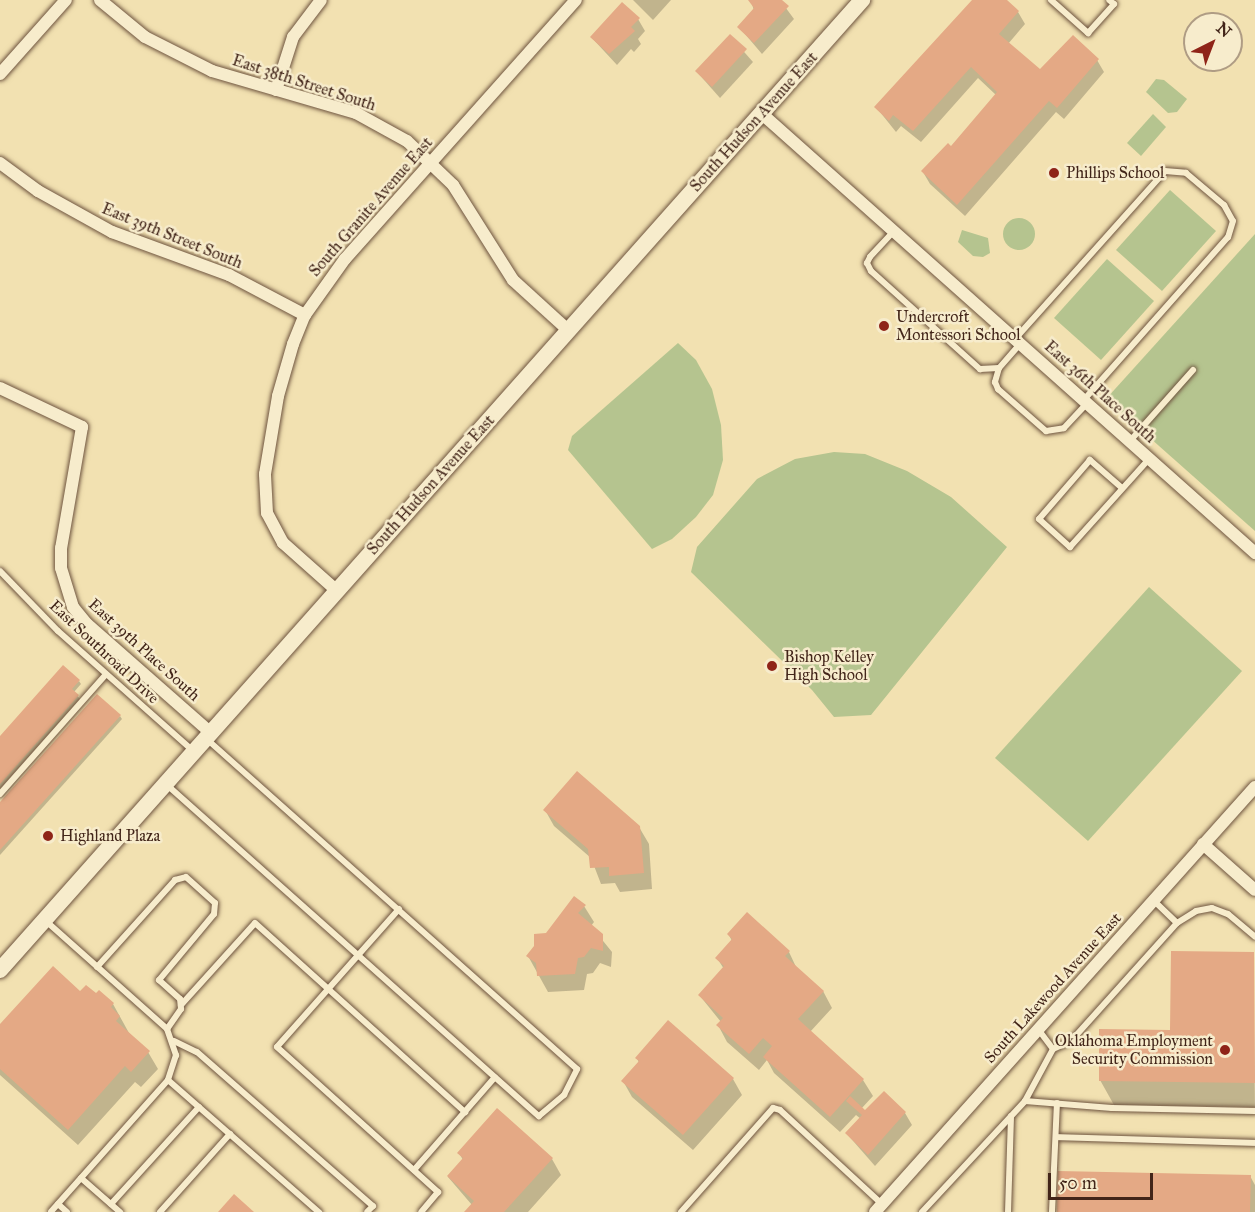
<!DOCTYPE html>
<html>
<head>
<meta charset="utf-8">
<style>
  body { margin:0 }
  #map { position:relative; width:1255px; height:1212px; overflow:hidden; background:#f2e1b1; font-family:"IM FELL Great Primer",serif }
  div>[style] { position:absolute }
  [style*='--x'] { left:calc(var(--x)*1px); top:calc(var(--y)*1px); width:calc(var(--w)*1px); rotate:calc(var(--a)*1deg) }
  .green>* { inset:0; background:#b5c48f }
  .round { border-radius:50% }
  .shadow>* { inset:0; background:#0003 }
  .building>* { inset:0; background:#e4a985 }
  .roads { filter:drop-shadow(0 0 2px #6e543f) drop-shadow(0 0 2px #6e543f) }
  .lane>* { height:6px; margin:-3px; padding:0 3px; transform-origin:3px; border-radius:3px; background:#f7eccc }
  .street>* { height:12px; margin:-6px; padding:0 6px; transform-origin:6px; border-radius:6px; background:#f7eccc }
  .secondary>* { height:16px; margin:-8px; padding:0 8px; transform-origin:8px; border-radius:8px; background:#f7eccc }
  .dots>* { width:16px; height:16px; translate:-50% -50%; box-sizing:border-box; border:3px solid #f7eccc; border-radius:50% }
  span { translate:-50% -50%; white-space:nowrap; text-align:center; line-height:1.15; -webkit-text-stroke:5px #f7eccc; paint-order:stroke }
  .street-label { font-size:16px; color:#422519 }
  .poi-label { font-size:16px; color:#422519 }
  .left { translate:0 -50%; text-align:left }
  .right { translate:-100% -50%; text-align:right }
  .north { position:absolute; left:1183px; top:12px; width:60px; height:60px; box-sizing:border-box; background:#f7eccc; border:2px solid #af9c84; border-radius:50%; rotate:42deg; font-size:16px; font-weight:700; line-height:24px; text-align:center; color:#422519 }
  .north::after { content:''; display:block; margin:auto; width:21px; height:27px; background:#8f2418; clip-path:polygon(50% 0,100% 100%,50% 72%,0 100%) }
  .scale { position:absolute; left:1048px; top:1173px; width:105px; height:27px; box-sizing:border-box; border:3px solid #422519; border-top:0; padding-left:8px; font-size:18px; line-height:21px; white-space:nowrap; color:#422519; -webkit-text-stroke:4px #f7eccc; paint-order:stroke }
</style>
</head>
<body>
<div id="map">
  <div class="green">
    <div style="clip-path:polygon(1156px 79px,1164px 80px,1187px 99px,1177px 112px,1168px 113px,1146px 92px)"></div>
    <div style="clip-path:polygon(1153px 114px,1166px 127px,1141px 156px,1127px 143px)"></div>
    <div style="clip-path:polygon(1170px 190px,1216px 231px,1162px 291px,1116px 250px)"></div>
    <div class="round" style="left:1003px;top:218px;width:32px;height:32px"></div>
    <div style="clip-path:polygon(962px 230px,988px 238px,990px 253px,983px 257px,973px 256px,958px 242px)"></div>
    <div style="clip-path:polygon(1255px 234px,1255px 531px,1106px 399px)"></div>
    <div style="clip-path:polygon(1107px 259px,1154px 301px,1101px 360px,1054px 318px)"></div>
    <div style="clip-path:polygon(678px 343px,696px 360px,712px 389px,721px 425px,723px 460px,713px 495px,696px 517px,672px 539px,652px 549px,568px 450px,572px 436px)"></div>
    <div style="clip-path:polygon(834px 452px,865px 454px,907px 471px,951px 497px,1007px 547px,871px 715px,834px 717px,812px 690px,691px 572px,697px 547px,757px 479px,795px 459px)"></div>
    <div style="clip-path:polygon(1149px 587px,1242px 671px,1088px 841px,995px 758px)"></div>
  </div>
  <div class="shadow">
    <div style="clip-path:polygon(633px 0,671px 0,653px 20px)"></div>
    <div style="clip-path:polygon(751px 0,780px 0,794px 19px,762px 54px,739px 27px,754px 11px)"></div>
    <div style="clip-path:polygon(974px 0,1004px 0,1018px 12px,1025px 24px,1008px 44px,1040px 71px,1097px 60px,1104px 72px,1064px 119px,1056px 112px,965px 216px,930px 184px,923px 172px,951px 148px,996px 95px,978px 78px,921px 142px,901px 126px,896px 132px,876px 107px)"></div>
    <div style="clip-path:polygon(638px 19px,645px 31px,638px 39px,641px 44px,634px 52px,631px 49px,617px 65px,592px 38px)"></div>
    <div style="clip-path:polygon(730px 36px,753px 62px,720px 98px,697px 72px)"></div>
    <div style="clip-path:polygon(79px 681px,81px 684px,74px 692px,80px 699px,0 789px,0 738px)"></div>
    <div style="clip-path:polygon(120px 716px,122px 719px,0 855px,0 805px)"></div>
    <div style="clip-path:polygon(545px 810px,639px 827px,649px 844px,652px 889px,620px 892px,615px 883px,601px 884px,591px 858px,554px 826px)"></div>
    <div style="clip-path:polygon(584px 906px,594px 922px,591px 926px,612px 952px,611px 967px,600px 963px,593px 973px,587px 974px,584px 990px,548px 992px,528px 956px,547px 935px)"></div>
    <div style="clip-path:polygon(729px 935px,789px 952px,797px 969px,823px 991px,832px 1008px,810px 1032px,863px 1080px,873px 1096px,861px 1109px,865px 1112px,884px 1093px,905px 1113px,912px 1125px,875px 1166px,847px 1134px,861px 1119px,856px 1115px,840px 1132px,774px 1073px,767px 1060px,759px 1070px,727px 1042px,718px 1025px,721px 1022px,700px 996px,724px 969px,717px 958px,732px 941px)"></div>
    <div style="clip-path:polygon(1253px 953px,1255px 1107px,1114px 1105px,1100px 1080px,1171px 1032px)"></div>
    <div style="clip-path:polygon(80px 993px,113px 1004px,129px 1033px,148px 1052px,158px 1069px,141px 1087px,135px 1082px,78px 1145px,0 1075px,0 1026px)"></div>
    <div style="clip-path:polygon(637px 1058px,733px 1079px,742px 1095px,693px 1150px,632px 1097px,623px 1081px,639px 1063px)"></div>
    <div style="clip-path:polygon(459px 1153px,552px 1159px,561px 1175px,528px 1212px,465px 1212px,472px 1205px,448px 1177px,463px 1160px)"></div>
    <div style="clip-path:polygon(1250px 1176px,1255px 1185px,1255px 1212px,1058px 1212px)"></div>
  </div>
  <div class="building">
    <div style="clip-path:polygon(748px 0,782px 0,789px 6px,754px 43px,737px 27px,754px 8px)"></div>
    <div style="clip-path:polygon(972px 0,1007px 0,1019px 11px,999px 34px,1040px 69px,1073px 35px,1099px 59px,1057px 108px,1049px 101px,957px 205px,921px 171px,948px 143px,951px 146px,997px 92px,971px 67px,913px 131px,893px 115px,889px 121px,874px 107px)"></div>
    <div style="clip-path:polygon(622px 2px,640px 18px,631px 27px,635px 31px,609px 54px,590px 37px)"></div>
    <div style="clip-path:polygon(730px 34px,747px 49px,712px 87px,695px 71px)"></div>
    <div style="clip-path:polygon(63px 665px,80px 680px,72px 689px,79px 695px,0 784px,0 736px)"></div>
    <div style="clip-path:polygon(97px 694px,121px 715px,0 850px,0 802px)"></div>
    <div style="clip-path:polygon(577px 771px,640px 826px,644px 873px,609px 876px,609px 867px,590px 868px,588px 849px,543px 810px)"></div>
    <div style="clip-path:polygon(574px 896px,586px 905px,578px 913px,603px 934px,603px 951px,591px 948px,584px 957px,578px 958px,575px 974px,537px 976px,536px 963px,526px 956px,534px 946px,534px 934px,546px 933px)"></div>
    <div style="clip-path:polygon(747px 912px,790px 951px,785px 956px,824px 991px,798px 1019px,864px 1079px,830px 1117px,763px 1057px,772px 1046px,763px 1038px,749px 1054px,716px 1025px,723px 1018px,698px 995px,724px 966px,715px 958px,732px 939px,727px 934px)"></div>
    <div style="clip-path:polygon(1171px 951px,1254px 952px,1255px 1083px,1099px 1081px,1099px 1029px,1170px 1030px)"></div>
    <div style="clip-path:polygon(53px 966px,80px 991px,86px 985px,96px 993px,99px 990px,114px 1003px,111px 1007px,120px 1016px,116px 1021px,150px 1051px,131px 1072px,125px 1066px,68px 1130px,0 1069px,0 1024px)"></div>
    <div style="clip-path:polygon(668px 1020px,734px 1078px,683px 1135px,621px 1081px,639px 1061px,635px 1058px)"></div>
    <div style="clip-path:polygon(884px 1091px,906px 1112px,868px 1155px,845px 1133px,862px 1115px,846px 1101px,850px 1096px,865px 1110px)"></div>
    <div style="clip-path:polygon(497px 1108px,553px 1158px,504px 1212px,464px 1212px,474px 1201px,447px 1176px,463px 1158px,457px 1153px)"></div>
    <div style="clip-path:polygon(1058px 1171px,1251px 1175px,1250px 1212px,1057px 1212px)"></div>
    <div style="clip-path:polygon(234px 1194px,254px 1212px,218px 1212px)"></div>
  </div>
  <div class="roads">
    <div class="lane">
      <div style="--x:1051;--y:0;--w:50;--a:41.7"></div>
      <div style="--x:1088;--y:33;--w:39;--a:-48"></div>
      <div style="--x:1114;--y:4;--w:6;--a:-141"></div>
      <div style="--x:894;--y:231;--w:35;--a:133"></div>
      <div style="--x:870;--y:257;--w:7;--a:117"></div>
      <div style="--x:867;--y:263;--w:9;--a:63"></div>
      <div style="--x:871;--y:271;--w:147;--a:42"></div>
      <div style="--x:980;--y:369;--w:19;--a:-3"></div>
      <div style="--x:1015;--y:339;--w:225;--a:-48.2"></div>
      <div style="--x:1165;--y:171;--w:21;--a:5"></div>
      <div style="--x:1186;--y:173;--w:50;--a:40.1"></div>
      <div style="--x:1224;--y:205;--w:18;--a:61"></div>
      <div style="--x:1233;--y:221;--w:17;--a:107"></div>
      <div style="--x:1228;--y:237;--w:217;--a:131.5"></div>
      <div style="--x:1020;--y:344;--w:32;--a:131"></div>
      <div style="--x:999;--y:368;--w:15;--a:106"></div>
      <div style="--x:995;--y:382;--w:8;--a:67"></div>
      <div style="--x:998;--y:389;--w:64;--a:41.2"></div>
      <div style="--x:1046;--y:431;--w:18;--a:-9"></div>
      <div style="--x:1064;--y:428;--w:34;--a:-47"></div>
      <div style="--x:1130;--y:441;--w:95;--a:-48.4"></div>
      <div style="--x:1122;--y:488;--w:43;--a:-138.8"></div>
      <div style="--x:1090;--y:460;--w:78;--a:130.8"></div>
      <div style="--x:1039;--y:519;--w:42;--a:42.1"></div>
      <div style="--x:1070;--y:547;--w:118;--a:-48.1"></div>
      <div style="--x:0;--y:571;--w:83;--a:46"></div>
      <div style="--x:58;--y:631;--w:179;--a:41.6"></div>
      <div style="--x:167;--y:785;--w:498;--a:41.7"></div>
      <div style="--x:539;--y:1116;--w:33;--a:-40"></div>
      <div style="--x:564;--y:1095;--w:29;--a:-63"></div>
      <div style="--x:577;--y:1069;--w:494;--a:-138.3"></div>
      <div style="--x:0;--y:794;--w:160;--a:-48.5"></div>
      <div style="--x:399;--y:909;--w:184;--a:131.5"></div>
      <div style="--x:277;--y:1047;--w:217;--a:42"></div>
      <div style="--x:438;--y:1192;--w:26;--a:130"></div>
      <div style="--x:47;--y:922;--w:161;--a:41.7"></div>
      <div style="--x:167;--y:1029;--w:28;--a:71"></div>
      <div style="--x:176;--y:1055;--w:26;--a:108"></div>
      <div style="--x:168;--y:1080;--w:176;--a:131.6"></div>
      <div style="--x:1177;--y:923;--w:22;--a:-32"></div>
      <div style="--x:1196;--y:911;--w:16;--a:-11"></div>
      <div style="--x:1212;--y:908;--w:17;--a:21"></div>
      <div style="--x:1228;--y:914;--w:35;--a:40"></div>
      <div style="--x:97;--y:967;--w:117;--a:-48.1"></div>
      <div style="--x:175;--y:880;--w:11;--a:-15"></div>
      <div style="--x:186;--y:877;--w:39;--a:42"></div>
      <div style="--x:215;--y:903;--w:11;--a:95"></div>
      <div style="--x:214;--y:914;--w:86;--a:129.8"></div>
      <div style="--x:159;--y:980;--w:28;--a:42"></div>
      <div style="--x:180;--y:999;--w:10;--a:84"></div>
      <div style="--x:181;--y:1009;--w:24;--a:125"></div>
      <div style="--x:181;--y:1005;--w:110;--a:-47.9"></div>
      <div style="--x:255;--y:923;--w:283;--a:42"></div>
      <div style="--x:174;--y:1041;--w:25;--a:26"></div>
      <div style="--x:197;--y:1052;--w:234;--a:41.2"></div>
      <div style="--x:373;--y:1206;--w:8;--a:135"></div>
      <div style="--x:1053;--y:1049;--w:20;--a:-24"></div>
      <div style="--x:1071;--y:1041;--w:159;--a:-48.1"></div>
      <div style="--x:1177;--y:923;--w:33;--a:-136"></div>
      <div style="--x:168;--y:1080;--w:201;--a:41.2"></div>
      <div style="--x:1025;--y:1101;--w:59;--a:-61.7"></div>
      <div style="--x:1053;--y:1049;--w:25;--a:-127"></div>
      <div style="--x:1056;--y:1137;--w:199;--a:1.7"></div>
      <div style="--x:414;--y:1170;--w:123;--a:-48.9"></div>
      <div style="--x:81;--y:1178;--w:52;--a:41.1"></div>
      <div style="--x:58;--y:1204;--w:12;--a:42"></div>
      <div style="--x:111;--y:1204;--w:131;--a:-47.8"></div>
      <div style="--x:160;--y:1212;--w:105;--a:-48.1"></div>
      <div style="--x:681;--y:1212;--w:139;--a:-48.5"></div>
      <div style="--x:773;--y:1108;--w:7;--a:16"></div>
      <div style="--x:780;--y:1110;--w:139;--a:42.7"></div>
      <div style="--x:922;--y:1212;--w:151;--a:-47.1"></div>
      <div style="--x:1025;--y:1101;--w:87;--a:4.6"></div>
      <div style="--x:1112;--y:1108;--w:143;--a:1.2"></div>
      <div style="--x:1008;--y:1212;--w:96;--a:-88.2"></div>
      <div style="--x:1052;--y:1212;--w:109;--a:-87.4"></div>
    </div>
    <div class="street">
      <div style="--x:100;--y:0;--w:58;--a:39.4"></div>
      <div style="--x:145;--y:37;--w:75;--a:26.9"></div>
      <div style="--x:212;--y:71;--w:150;--a:16.3"></div>
      <div style="--x:356;--y:113;--w:58;--a:28.8"></div>
      <div style="--x:407;--y:141;--w:64;--a:43.7"></div>
      <div style="--x:453;--y:185;--w:112;--a:57.7"></div>
      <div style="--x:513;--y:280;--w:74;--a:42.3"></div>
      <div style="--x:0;--y:74;--w:99;--a:-48.3"></div>
      <div style="--x:276;--y:90;--w:56;--a:-72.2"></div>
      <div style="--x:293;--y:37;--w:46;--a:-52.9"></div>
      <div style="--x:761;--y:113;--w:662;--a:41.69"></div>
      <div style="--x:0;--y:163;--w:47;--a:36.4"></div>
      <div style="--x:38;--y:191;--w:85;--a:29"></div>
      <div style="--x:112;--y:232;--w:125;--a:20.2"></div>
      <div style="--x:229;--y:275;--w:86;--a:27.8"></div>
      <div style="--x:0;--y:388;--w:91;--a:25.4"></div>
      <div style="--x:82;--y:427;--w:123;--a:99.8"></div>
      <div style="--x:61;--y:548;--w:20;--a:90"></div>
      <div style="--x:61;--y:568;--w:41;--a:72.9"></div>
      <div style="--x:73;--y:607;--w:22;--a:51"></div>
      <div style="--x:87;--y:624;--w:164;--a:41.3"></div>
      <div style="--x:336;--y:590;--w:71;--a:-138.4"></div>
      <div style="--x:283;--y:543;--w:34;--a:-118"></div>
      <div style="--x:267;--y:513;--w:39;--a:-93"></div>
      <div style="--x:265;--y:474;--w:79;--a:-80.5"></div>
      <div style="--x:278;--y:396;--w:54;--a:-73.9"></div>
      <div style="--x:293;--y:344;--w:31;--a:-68"></div>
      <div style="--x:305;--y:315;--w:69;--a:-54.5"></div>
      <div style="--x:345;--y:259;--w:347;--a:-48.3"></div>
      <div style="--x:1203;--y:844;--w:69;--a:41.5"></div>
      <div style="--x:875;--y:1212;--w:570;--a:-48.2"></div>
    </div>
    <div class="secondary">
      <div style="--x:0;--y:970;--w:1298;--a:-48.37"></div>
    </div>
  </div>
  <div class="dots">
    <div style="left:1054px;top:173px;background:#8f2418"></div>
    <div style="left:884px;top:326px;background:#8f2418"></div>
    <div style="left:772px;top:666px;background:#8f2418"></div>
    <div style="left:48px;top:836px;background:#8f2418"></div>
    <div style="left:1225px;top:1050px;background:#8f2418"></div>
  </div>
  <div class="street-label">
    <span style="left:304px;top:83px;rotate:18deg">East 38th Street South</span>
    <span style="left:754px;top:122px;rotate:-48deg">South Hudson Avenue East</span>
    <span style="left:371px;top:207px;rotate:-49deg">South Granite Avenue East</span>
    <span style="left:172px;top:236px;rotate:22deg">East 39th Street South</span>
    <span style="left:1100px;top:392px;rotate:42deg">East 36th Place South</span>
    <span style="left:431px;top:485px;rotate:-48deg">South Hudson Avenue East</span>
    <span style="left:144px;top:650px;rotate:42deg">East 39th Place South</span>
    <span style="left:104px;top:652px;rotate:43deg">East Southroad Drive</span>
    <span style="left:1053px;top:988px;rotate:-48deg">South Lakewood Avenue East</span>
  </div>
  <div class="poi-label">
    <span class="left" style="left:1066px;top:173px">Phillips School</span>
    <span class="left" style="left:896px;top:326px">Undercroft<br>Montessori School</span>
    <span class="left" style="left:784px;top:666px">Bishop Kelley<br>High School</span>
    <span class="left" style="left:60px;top:836px">Highland Plaza</span>
    <span class="right" style="left:1213px;top:1050px">Oklahoma Employment<br>Security Commission</span>
  </div>
  <div class="north">N</div>
  <div class="scale">50 m</div>
</div>
</body>
</html>
